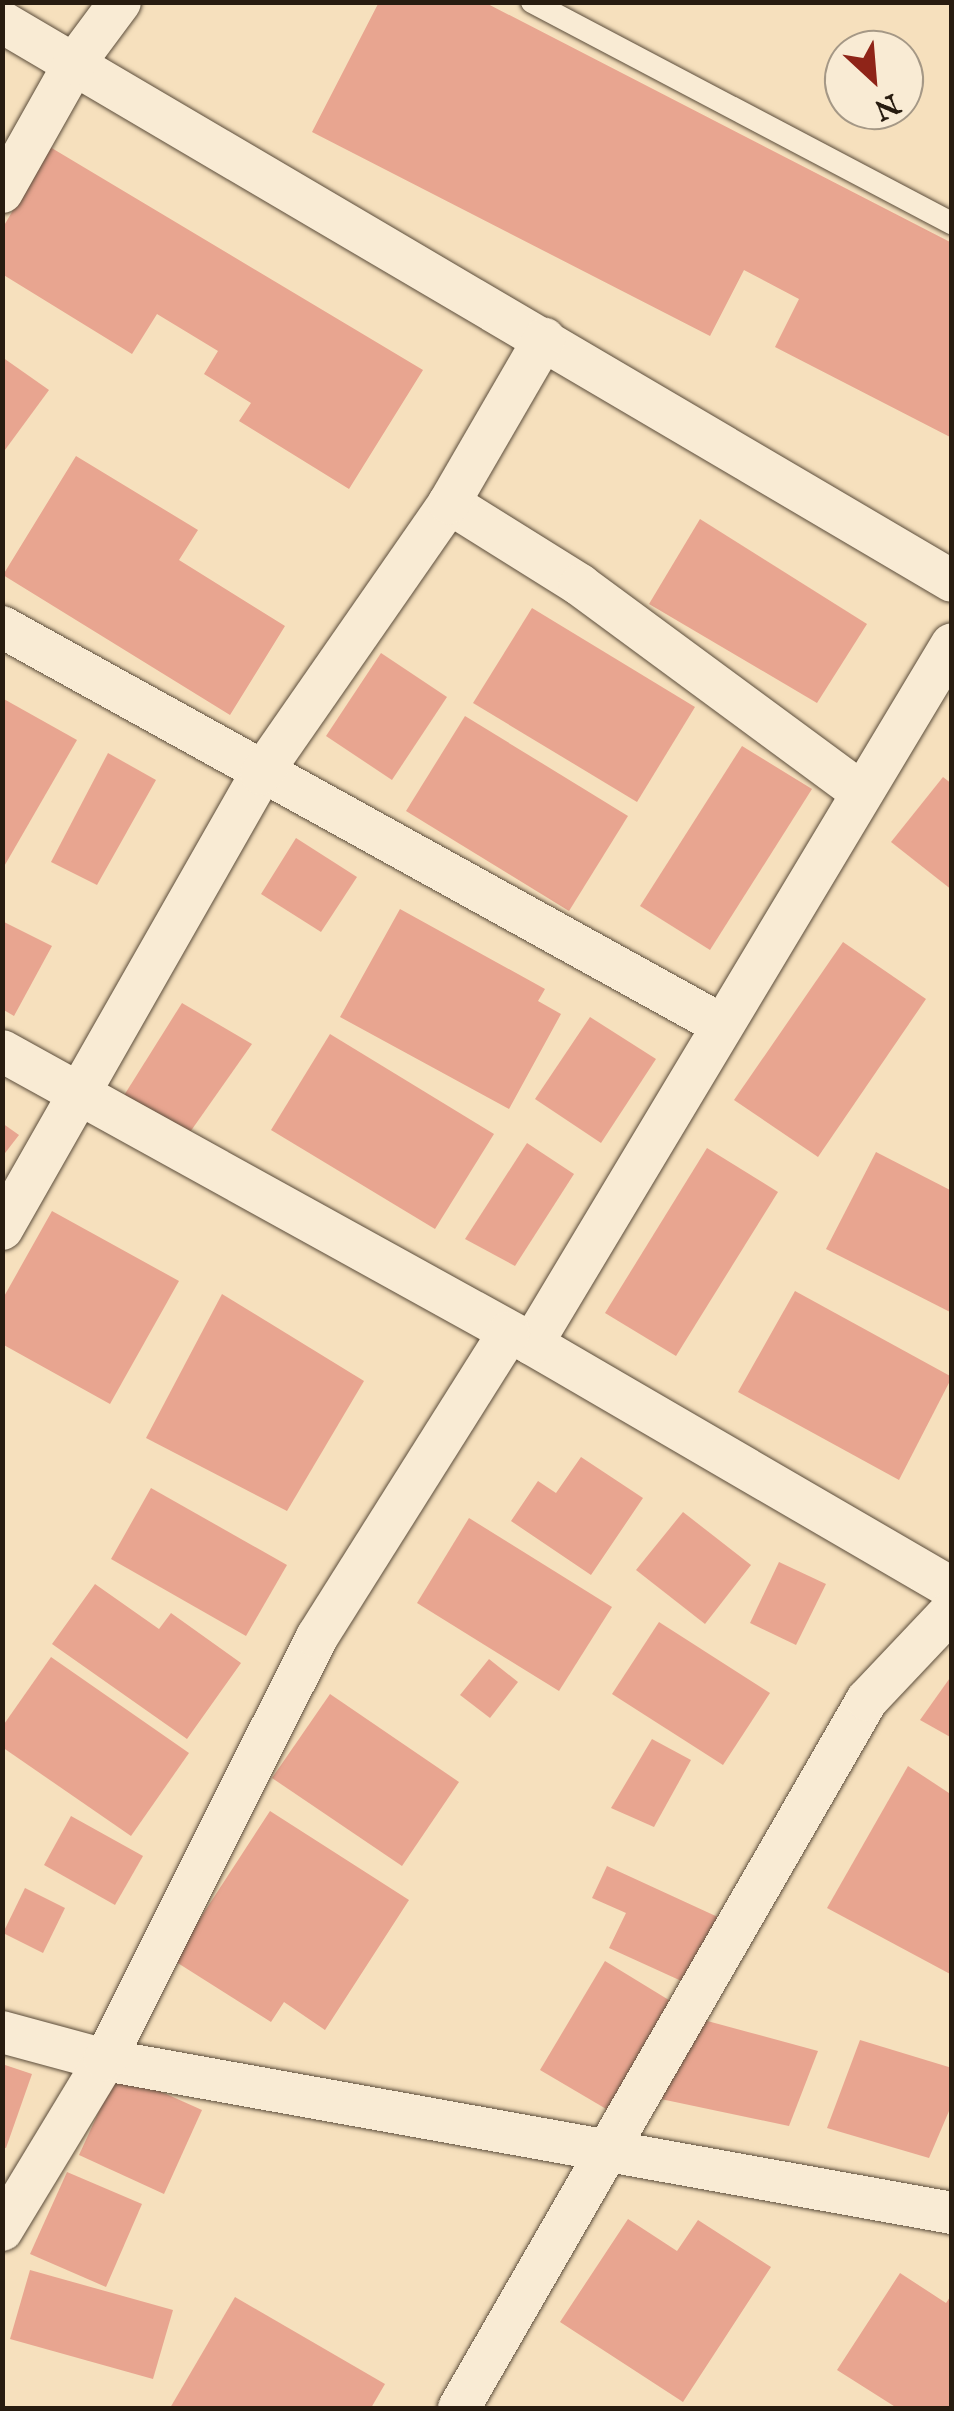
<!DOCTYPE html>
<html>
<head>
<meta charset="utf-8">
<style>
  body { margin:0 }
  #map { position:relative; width:954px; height:2411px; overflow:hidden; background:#f6e0bd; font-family:"IM FELL English",serif }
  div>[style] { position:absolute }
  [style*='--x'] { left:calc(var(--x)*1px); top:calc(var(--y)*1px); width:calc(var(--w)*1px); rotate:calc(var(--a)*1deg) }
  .building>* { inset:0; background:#e8a590 }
  .roads { filter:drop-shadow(0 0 2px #5c4d3b) drop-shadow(0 0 2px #5c4d3b) }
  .lane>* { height:22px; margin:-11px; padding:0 11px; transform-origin:11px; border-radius:11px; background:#f9ebd4 }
  .street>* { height:42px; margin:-21px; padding:0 21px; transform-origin:21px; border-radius:21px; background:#f9ebd4 }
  span { translate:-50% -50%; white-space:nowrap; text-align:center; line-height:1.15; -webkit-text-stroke:8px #f9ebd4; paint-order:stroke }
  .frame { position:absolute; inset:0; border:5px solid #281c10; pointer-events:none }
  .north { position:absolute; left:824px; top:30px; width:100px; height:100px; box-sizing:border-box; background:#f9ebd4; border:2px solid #a59886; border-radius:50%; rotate:154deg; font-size:28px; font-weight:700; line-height:40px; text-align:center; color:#281c10 }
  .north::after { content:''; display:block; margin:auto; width:35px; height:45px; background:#8f2418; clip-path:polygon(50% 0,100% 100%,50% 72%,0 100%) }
</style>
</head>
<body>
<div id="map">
  <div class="building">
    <div style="clip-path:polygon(379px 2px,484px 2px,952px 243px,952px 438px,775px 347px,799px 299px,744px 270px,710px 336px,312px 132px)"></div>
    <div style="clip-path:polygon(50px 147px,423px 370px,349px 489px,239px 421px,251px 403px,204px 374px,218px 351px,157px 314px,132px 354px,2px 274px,2px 229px)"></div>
    <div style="clip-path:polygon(2px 357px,49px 390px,2px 454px)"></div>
    <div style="clip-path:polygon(76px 456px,198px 530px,179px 560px,285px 626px,230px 715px,3px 575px)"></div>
    <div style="clip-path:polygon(700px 519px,867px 624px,817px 703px,649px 604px)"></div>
    <div style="clip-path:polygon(532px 608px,695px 707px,637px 802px,473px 703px)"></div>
    <div style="clip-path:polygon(381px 653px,447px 697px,392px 780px,326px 736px)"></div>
    <div style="clip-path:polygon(2px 698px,77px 740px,2px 870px)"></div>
    <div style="clip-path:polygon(465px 716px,628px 816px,569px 911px,406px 811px)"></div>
    <div style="clip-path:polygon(742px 746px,812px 789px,710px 950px,640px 906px)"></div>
    <div style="clip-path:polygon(108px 753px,156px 780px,97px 885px,51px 862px)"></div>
    <div style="clip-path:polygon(943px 777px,952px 784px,952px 890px,891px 842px)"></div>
    <div style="clip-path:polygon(296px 838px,357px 877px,321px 932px,261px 894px)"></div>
    <div style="clip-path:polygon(400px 909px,545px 989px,538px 1001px,561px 1014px,509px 1109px,340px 1017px)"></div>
    <div style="clip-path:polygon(2px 921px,52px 946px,14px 1016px,2px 1009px)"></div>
    <div style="clip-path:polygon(843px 942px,926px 999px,818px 1157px,734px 1100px)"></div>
    <div style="clip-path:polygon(182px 1003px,252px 1044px,188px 1135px,123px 1097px)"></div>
    <div style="clip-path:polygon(590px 1017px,656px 1059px,601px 1143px,535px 1099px)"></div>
    <div style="clip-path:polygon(330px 1034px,494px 1134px,435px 1229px,271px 1130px)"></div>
    <div style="clip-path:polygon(2px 1123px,19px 1135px,2px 1157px)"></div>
    <div style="clip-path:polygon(527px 1143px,574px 1174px,515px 1266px,465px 1239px)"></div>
    <div style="clip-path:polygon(707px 1148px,778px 1192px,676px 1356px,605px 1313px)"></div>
    <div style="clip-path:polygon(876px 1152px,952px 1191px,952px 1313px,826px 1249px)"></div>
    <div style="clip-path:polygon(52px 1211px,179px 1281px,110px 1404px,2px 1344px,2px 1300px)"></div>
    <div style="clip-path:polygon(795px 1291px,952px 1377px,899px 1480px,738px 1392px)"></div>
    <div style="clip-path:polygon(222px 1294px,364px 1381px,287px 1511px,146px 1438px)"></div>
    <div style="clip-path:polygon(581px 1457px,643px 1498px,591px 1575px,511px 1521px,538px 1481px,556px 1493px)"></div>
    <div style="clip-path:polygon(151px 1488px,287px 1565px,246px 1636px,111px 1559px)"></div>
    <div style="clip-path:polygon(683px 1512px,751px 1565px,705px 1624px,636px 1570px)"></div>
    <div style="clip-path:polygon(469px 1518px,612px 1607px,559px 1691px,417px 1603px)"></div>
    <div style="clip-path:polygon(779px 1562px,826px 1584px,796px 1645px,750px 1623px)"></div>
    <div style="clip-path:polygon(95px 1584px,159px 1629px,171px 1613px,241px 1663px,187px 1739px,52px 1644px)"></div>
    <div style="clip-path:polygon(659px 1622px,770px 1693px,723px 1765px,612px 1694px)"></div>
    <div style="clip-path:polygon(51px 1657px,189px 1753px,131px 1836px,2px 1747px,2px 1727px)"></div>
    <div style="clip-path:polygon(489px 1659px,518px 1682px,490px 1718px,460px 1695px)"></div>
    <div style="clip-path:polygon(952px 1675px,952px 1738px,920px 1720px)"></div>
    <div style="clip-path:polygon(330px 1694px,459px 1782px,402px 1866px,272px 1778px)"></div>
    <div style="clip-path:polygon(652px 1739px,691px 1760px,654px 1827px,611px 1808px)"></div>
    <div style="clip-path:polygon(908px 1766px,952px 1795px,952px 1975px,827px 1908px)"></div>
    <div style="clip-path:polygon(270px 1811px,409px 1900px,325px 2030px,284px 2002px,271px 2022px,173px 1960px)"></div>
    <div style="clip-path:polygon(71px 1816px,143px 1856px,115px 1905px,44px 1865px)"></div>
    <div style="clip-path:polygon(607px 1866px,720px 1918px,688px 1984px,609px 1948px,626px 1913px,592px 1898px)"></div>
    <div style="clip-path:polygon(25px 1888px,65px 1908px,43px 1953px,3px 1933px)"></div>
    <div style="clip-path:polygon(605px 1961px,677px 2005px,613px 2113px,540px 2070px)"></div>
    <div style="clip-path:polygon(700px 2019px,818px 2051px,789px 2126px,656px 2098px)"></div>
    <div style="clip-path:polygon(860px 2040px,952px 2068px,952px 2104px,929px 2158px,827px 2128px)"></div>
    <div style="clip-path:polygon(2px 2064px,32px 2074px,6px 2148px,2px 2147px)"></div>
    <div style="clip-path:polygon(117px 2072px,202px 2110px,164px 2194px,79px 2155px)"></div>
    <div style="clip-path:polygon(67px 2172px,142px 2204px,106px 2287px,30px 2254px)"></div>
    <div style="clip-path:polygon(628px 2219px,677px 2251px,698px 2220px,771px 2267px,683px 2402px,560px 2322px)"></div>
    <div style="clip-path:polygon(30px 2270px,173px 2310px,153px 2379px,10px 2339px)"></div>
    <div style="clip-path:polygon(900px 2273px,946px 2303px,952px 2294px,952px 2408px,897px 2408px,837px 2370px)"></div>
    <div style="clip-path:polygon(235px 2297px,385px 2384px,371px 2408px,170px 2408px)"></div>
  </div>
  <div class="roads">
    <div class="lane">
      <div style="--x:532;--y:2;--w:475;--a:27.8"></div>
    </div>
    <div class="street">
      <div style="--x:2;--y:22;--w:1102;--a:30.47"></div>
      <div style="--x:2;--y:192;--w:147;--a:-60.6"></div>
      <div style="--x:74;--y:64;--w:77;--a:-53.4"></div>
      <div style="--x:449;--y:503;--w:155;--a:32"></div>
      <div style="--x:580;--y:585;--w:350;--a:36.4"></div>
      <div style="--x:2;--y:627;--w:820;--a:28.94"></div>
      <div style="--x:2;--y:1051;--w:606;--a:28.94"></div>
      <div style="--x:532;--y:1344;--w:486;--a:30.2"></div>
      <div style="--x:2;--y:1229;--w:524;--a:-60.35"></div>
      <div style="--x:261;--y:774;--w:330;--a:-55.2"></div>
      <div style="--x:449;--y:503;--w:190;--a:-59.9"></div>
      <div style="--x:532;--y:1344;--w:816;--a:-59.04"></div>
      <div style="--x:2;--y:2032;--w:107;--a:15.2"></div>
      <div style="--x:105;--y:2060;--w:861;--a:10.24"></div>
      <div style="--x:2;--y:2230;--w:199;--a:-58.8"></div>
      <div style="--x:105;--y:2060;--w:473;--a:-63.4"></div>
      <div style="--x:317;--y:1637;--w:360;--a:-57.8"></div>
      <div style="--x:459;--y:2408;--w:817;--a:-60.05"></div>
      <div style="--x:867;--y:1700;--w:124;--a:-46.6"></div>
    </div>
  </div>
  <div class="frame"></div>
  <div class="north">N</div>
</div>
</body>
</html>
